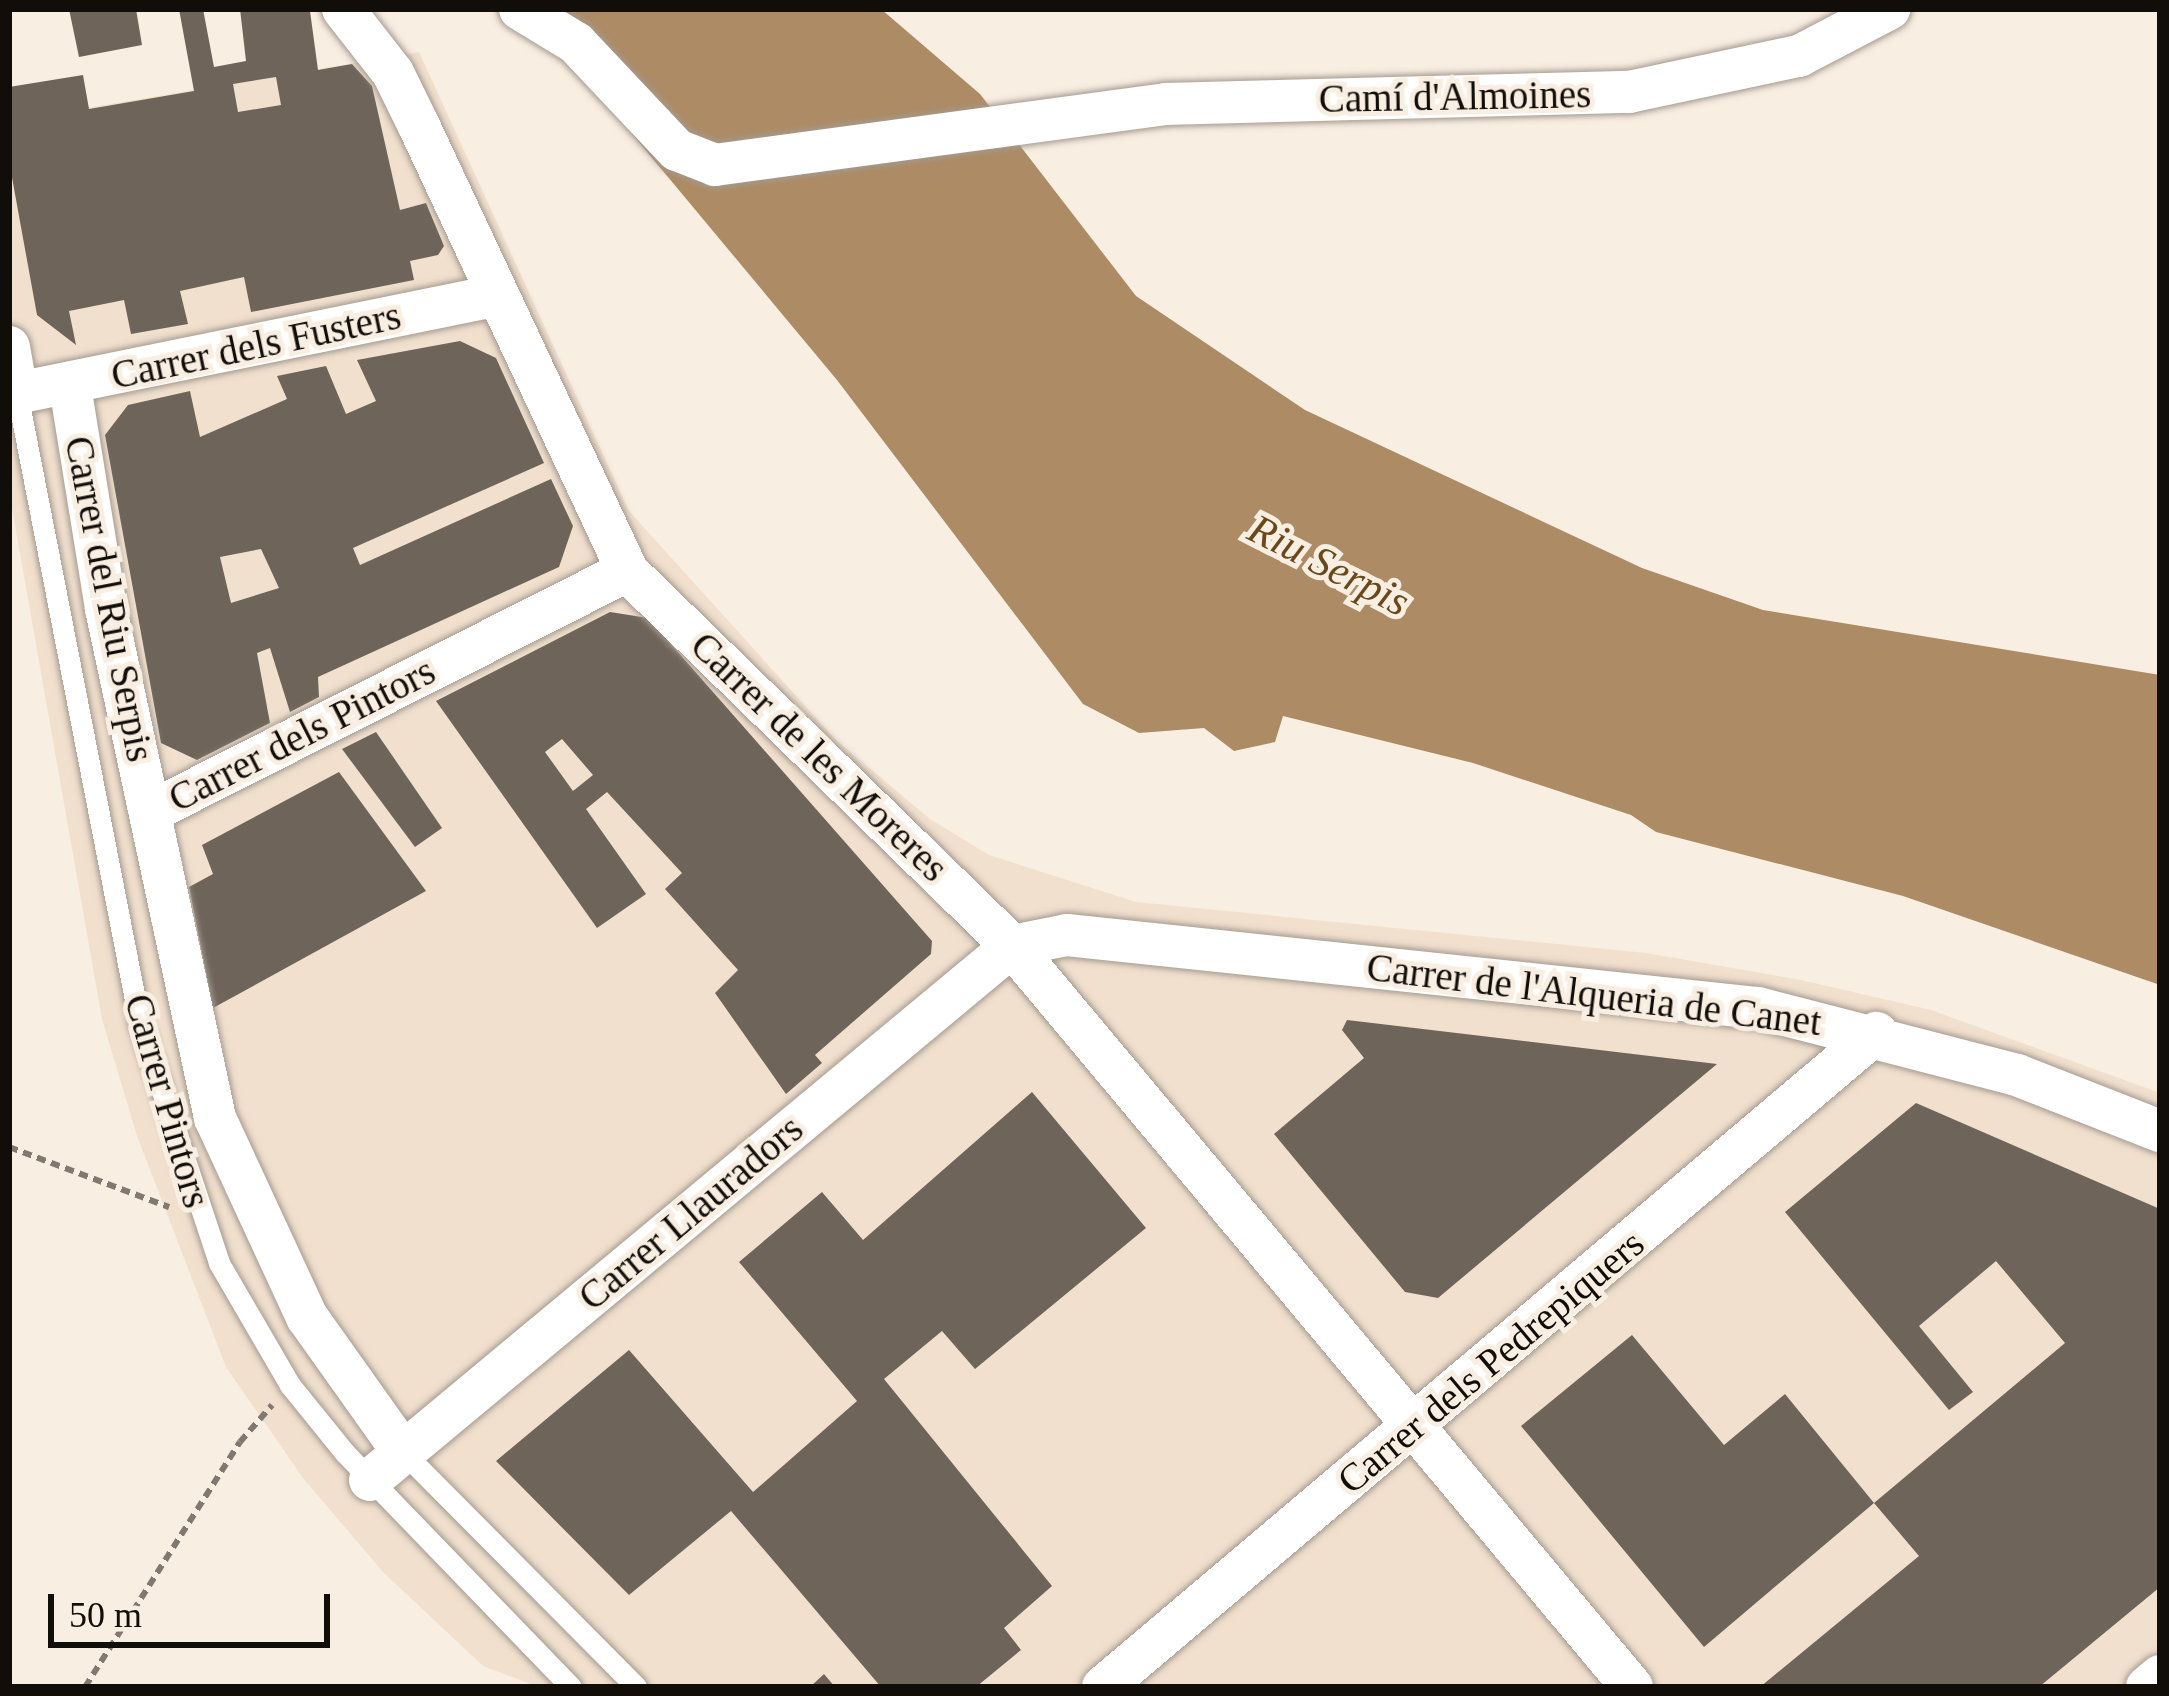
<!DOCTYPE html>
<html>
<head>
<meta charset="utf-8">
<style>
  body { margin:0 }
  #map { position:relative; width:2169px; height:1696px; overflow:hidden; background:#f9eee2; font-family:Georgia,serif }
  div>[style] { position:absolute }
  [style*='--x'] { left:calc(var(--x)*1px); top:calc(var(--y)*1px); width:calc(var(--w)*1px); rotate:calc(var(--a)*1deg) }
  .built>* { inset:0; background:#f1e0ce }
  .water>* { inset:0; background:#ad8b65 }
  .building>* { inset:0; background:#6e645a }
  .path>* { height:6px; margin-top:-3px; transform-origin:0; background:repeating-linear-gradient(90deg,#817971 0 9px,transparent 0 15px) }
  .roads { filter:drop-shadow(0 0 3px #a59a8f) drop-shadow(0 0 3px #a59a8f) }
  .lane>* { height:21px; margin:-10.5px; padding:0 10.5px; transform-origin:10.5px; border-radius:10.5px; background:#fff }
  .street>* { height:42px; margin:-21px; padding:0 21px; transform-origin:21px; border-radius:21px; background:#fff }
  span { translate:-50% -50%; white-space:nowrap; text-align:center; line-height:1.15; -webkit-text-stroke:10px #f9eee2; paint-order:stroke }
  .street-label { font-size:39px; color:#110d09 }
  .water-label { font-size:42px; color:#6b481a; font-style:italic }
  .frame { position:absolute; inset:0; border:12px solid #110d09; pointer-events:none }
  .scale { position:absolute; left:48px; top:1594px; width:282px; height:54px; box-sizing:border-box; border:6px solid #110d09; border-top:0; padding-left:15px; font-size:36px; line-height:42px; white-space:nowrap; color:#110d09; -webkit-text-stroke:9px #f9eee2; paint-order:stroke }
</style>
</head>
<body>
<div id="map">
  <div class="built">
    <div style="clip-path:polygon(419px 52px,629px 511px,836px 740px,930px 819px,989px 855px,1136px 902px,1646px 953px,1801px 980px,1931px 1010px,2160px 1093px,2160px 1687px,539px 1687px,483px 1666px,383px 1572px,303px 1478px,226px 1367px,137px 1136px,102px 1019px,9px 491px,9px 121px)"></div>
  </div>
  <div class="water">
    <div style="clip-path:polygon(553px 9px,881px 9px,980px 94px,1136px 296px,1305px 410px,1642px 568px,1763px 610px,2160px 675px,2160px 985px,1903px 896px,1656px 832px,1631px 815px,1473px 763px,1283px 716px,1275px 742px,1234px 751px,1204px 728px,1139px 733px,1083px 704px,837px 380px,628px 129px)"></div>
  </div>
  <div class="building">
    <div style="clip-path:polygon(69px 9px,136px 9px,142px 45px,79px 57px)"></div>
    <div style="clip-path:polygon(evenodd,179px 9px,203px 9px,214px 67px,246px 61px,240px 9px,310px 11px,318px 70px,352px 64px,372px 86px,400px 210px,426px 203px,444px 246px,438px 255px,410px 261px,414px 280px,251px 312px,244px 277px,180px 291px,188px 324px,131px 334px,124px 300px,69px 311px,76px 345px,37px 315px,9px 161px,9px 87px,83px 75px,89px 109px,194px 91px,179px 9px,276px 77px,281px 105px,238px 112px,233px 84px,276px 77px)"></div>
    <div style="clip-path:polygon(evenodd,460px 341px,496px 358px,544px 463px,353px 548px,360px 565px,551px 479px,573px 526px,559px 567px,318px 677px,319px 697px,290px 712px,270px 648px,257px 653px,270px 723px,197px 760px,161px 743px,105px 435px,128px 405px,190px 391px,200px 437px,287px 399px,277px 376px,326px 366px,346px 414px,376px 401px,357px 360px,460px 341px,261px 549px,279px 588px,231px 603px,220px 557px,261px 549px)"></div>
    <div style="clip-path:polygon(evenodd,610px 612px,648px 618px,932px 941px,931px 954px,815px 1055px,822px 1063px,786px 1094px,715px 993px,738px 970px,665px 889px,682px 873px,607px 792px,586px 809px,646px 894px,597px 928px,436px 701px,610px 612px,562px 739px,593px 775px,573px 791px,545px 752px,562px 739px)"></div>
    <div style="clip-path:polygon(376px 732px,442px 828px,415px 847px,342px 749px)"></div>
    <div style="clip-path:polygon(339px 772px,426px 891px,213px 1008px,189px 887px,213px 874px,202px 845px)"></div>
    <div style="clip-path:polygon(1347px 1020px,1717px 1064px,1438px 1298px,1405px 1292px,1274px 1134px,1364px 1058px,1342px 1030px)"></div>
    <div style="clip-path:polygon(1032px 1092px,1146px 1228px,975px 1369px,942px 1331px,884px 1379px,1052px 1586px,1004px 1628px,1021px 1650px,976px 1687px,881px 1687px,731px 1511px,629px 1595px,496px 1461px,629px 1350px,753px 1492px,857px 1401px,739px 1262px,822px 1192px,863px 1240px)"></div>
    <div style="clip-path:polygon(1916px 1103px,2160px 1209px,2160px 1587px,2039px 1687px,1760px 1687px,1919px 1556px,1874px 1503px,2065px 1343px,1996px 1261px,1919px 1326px,1973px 1392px,1949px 1410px,1785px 1212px)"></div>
    <div style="clip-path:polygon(1632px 1335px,1724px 1445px,1785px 1394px,1874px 1503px,1704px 1647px,1521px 1426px)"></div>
    <div style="clip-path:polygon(824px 1674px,835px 1687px,810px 1687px)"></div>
  </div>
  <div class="path">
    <div style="--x:9;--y:1147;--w:171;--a:20.6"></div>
    <div style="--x:85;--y:1687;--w:290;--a:-57.7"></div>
    <div style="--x:240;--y:1442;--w:49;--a:-49.1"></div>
  </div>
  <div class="roads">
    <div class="lane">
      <div style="--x:17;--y:393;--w:644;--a:78.99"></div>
      <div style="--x:140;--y:1025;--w:251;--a:71.6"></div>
      <div style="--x:219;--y:1263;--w:141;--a:59.8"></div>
      <div style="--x:290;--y:1385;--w:87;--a:51"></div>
      <div style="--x:345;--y:1453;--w:325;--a:46"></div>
      <div style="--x:403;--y:1452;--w:331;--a:45.2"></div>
    </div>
    <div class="street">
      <div style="--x:343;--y:9;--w:81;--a:52"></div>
      <div style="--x:393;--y:73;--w:59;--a:63.9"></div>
      <div style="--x:419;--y:126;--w:491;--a:64.9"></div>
      <div style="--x:627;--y:571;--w:537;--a:44.25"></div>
      <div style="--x:1012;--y:946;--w:966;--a:50.08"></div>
      <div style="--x:520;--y:9;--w:66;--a:31.3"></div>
      <div style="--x:576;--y:43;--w:147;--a:46.7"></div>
      <div style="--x:677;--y:150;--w:41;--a:21.5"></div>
      <div style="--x:715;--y:165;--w:455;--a:-7.7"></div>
      <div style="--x:1166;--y:104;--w:463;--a:-1.5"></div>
      <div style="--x:1629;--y:92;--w:174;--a:-12"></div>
      <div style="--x:1799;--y:56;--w:102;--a:-27.6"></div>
      <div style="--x:9;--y:347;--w:47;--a:80.1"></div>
      <div style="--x:17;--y:393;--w:488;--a:-11.5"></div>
      <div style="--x:70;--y:386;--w:226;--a:80.8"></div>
      <div style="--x:106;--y:609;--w:521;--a:77.91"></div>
      <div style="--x:215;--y:1118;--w:219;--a:65.2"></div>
      <div style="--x:307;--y:1317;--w:166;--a:54.6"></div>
      <div style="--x:150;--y:812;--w:534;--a:-26.8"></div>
      <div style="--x:370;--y:1480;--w:835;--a:-39.75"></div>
      <div style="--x:1012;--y:946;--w:56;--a:-11.3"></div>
      <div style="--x:1067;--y:935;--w:695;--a:6.03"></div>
      <div style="--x:1758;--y:1008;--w:268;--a:14.5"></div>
      <div style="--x:2017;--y:1075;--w:154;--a:21.4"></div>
      <div style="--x:1103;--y:1687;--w:1013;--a:-40.23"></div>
      <div style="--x:2147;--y:1687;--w:17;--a:-40"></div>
    </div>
  </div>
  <div class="street-label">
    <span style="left:1455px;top:97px;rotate:-1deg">Camí d'Almoines</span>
    <span style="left:256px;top:346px;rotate:-12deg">Carrer dels Fusters</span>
    <span style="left:109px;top:599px;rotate:79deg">Carrer del Riu Serpis</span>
    <span style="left:302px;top:735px;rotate:-27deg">Carrer dels Pintors</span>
    <span style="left:819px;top:757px;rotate:44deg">Carrer de les Moreres</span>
    <span style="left:1594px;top:995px;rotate:7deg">Carrer de l'Alqueria de Canet</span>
    <span style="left:167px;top:1101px;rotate:74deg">Carrer Pintors</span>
    <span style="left:691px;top:1213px;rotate:-40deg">Carrer Llauradors</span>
    <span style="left:1491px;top:1362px;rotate:-40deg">Carrer dels Pedrepiquers</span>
  </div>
  <div class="water-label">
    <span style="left:1329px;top:565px;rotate:27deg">Riu Serpis</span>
  </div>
  <div class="frame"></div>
  <div class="scale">50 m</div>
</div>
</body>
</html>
